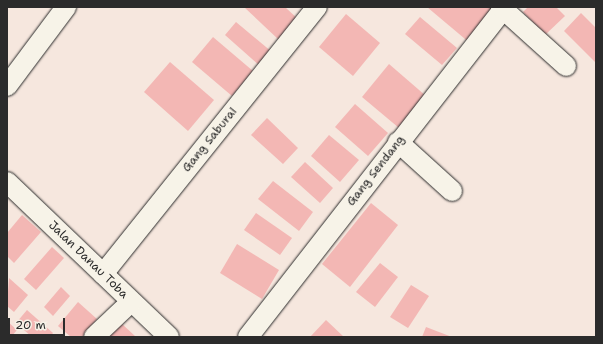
<!DOCTYPE html>
<html>
<head>
<meta charset="utf-8">
<style>
  body { margin:0 }
  #map { position:relative; width:603px; height:344px; overflow:hidden; background:#f6e7de; font-family:"Shantell Sans",sans-serif }
  div>[style] { position:absolute }
  [style*='--x'] { left:calc(var(--x)*1px); top:calc(var(--y)*1px); width:calc(var(--w)*1px); rotate:calc(var(--a)*1deg) }
  .building>* { inset:0; background:#f3b7b4 }
  .roads { filter:drop-shadow(0 0 1px #2b2b2b) drop-shadow(0 0 1px #2b2b2b) }
  .minor>* { height:20px; margin:-10px; padding:0 10px; transform-origin:10px; border-radius:10px; background:#f7f3e8 }
  span { translate:-50% -50%; white-space:nowrap; text-align:center; line-height:1.15; -webkit-text-stroke:3px #f7f3e8; paint-order:stroke }
  .street-label { font-size:12px; color:#2b2b2b }
  .frame { position:absolute; inset:0; border:8px solid #2b2b2b; pointer-events:none }
  .scale { position:absolute; left:8px; top:318px; width:57px; height:18px; box-sizing:border-box; border:2px solid #2b2b2b; border-top:0; padding-left:5px; font-size:12px; line-height:14px; white-space:nowrap; color:#2b2b2b; -webkit-text-stroke:3px #f7f3e8; paint-order:stroke }
</style>
</head>
<body>
<div id="map">
  <div class="building">
    <div style="clip-path:polygon(244px 7px,285px 7px,299px 20px,279px 40px)"></div>
    <div style="clip-path:polygon(427px 7px,492px 7px,471px 44px)"></div>
    <div style="clip-path:polygon(528px 7px,556px 7px,565px 16px,545px 35px,523px 12px)"></div>
    <div style="clip-path:polygon(581px 13px,596px 28px,596px 63px,564px 31px)"></div>
    <div style="clip-path:polygon(346px 14px,380px 43px,353px 76px,319px 47px)"></div>
    <div style="clip-path:polygon(420px 17px,457px 48px,442px 65px,405px 34px)"></div>
    <div style="clip-path:polygon(236px 22px,272px 52px,260px 66px,225px 35px)"></div>
    <div style="clip-path:polygon(213px 37px,253px 71px,232px 96px,192px 62px)"></div>
    <div style="clip-path:polygon(170px 62px,214px 100px,188px 131px,144px 92px)"></div>
    <div style="clip-path:polygon(389px 64px,426px 96px,399px 128px,362px 97px)"></div>
    <div style="clip-path:polygon(355px 104px,388px 133px,368px 156px,335px 127px)"></div>
    <div style="clip-path:polygon(267px 118px,298px 148px,283px 164px,251px 135px)"></div>
    <div style="clip-path:polygon(329px 135px,359px 160px,340px 182px,311px 156px)"></div>
    <div style="clip-path:polygon(305px 162px,333px 188px,320px 203px,291px 177px)"></div>
    <div style="clip-path:polygon(273px 181px,313px 212px,299px 231px,258px 199px)"></div>
    <div style="clip-path:polygon(371px 203px,398px 225px,350px 287px,322px 264px)"></div>
    <div style="clip-path:polygon(256px 213px,292px 238px,280px 255px,244px 230px)"></div>
    <div style="clip-path:polygon(22px 215px,41px 232px,14px 263px,7px 256px,7px 233px)"></div>
    <div style="clip-path:polygon(237px 244px,279px 270px,262px 299px,220px 273px)"></div>
    <div style="clip-path:polygon(52px 247px,64px 258px,36px 290px,24px 279px)"></div>
    <div style="clip-path:polygon(380px 263px,398px 277px,375px 307px,356px 292px)"></div>
    <div style="clip-path:polygon(9px 278px,28px 295px,14px 312px,7px 306px)"></div>
    <div style="clip-path:polygon(411px 285px,429px 296px,408px 328px,390px 317px)"></div>
    <div style="clip-path:polygon(61px 287px,70px 296px,53px 316px,44px 307px)"></div>
    <div style="clip-path:polygon(78px 302px,97px 319px,82px 337px,71px 337px,58px 326px)"></div>
    <div style="clip-path:polygon(27px 310px,53px 333px,50px 337px,32px 337px,16px 323px)"></div>
    <div style="clip-path:polygon(326px 320px,344px 337px,310px 337px)"></div>
    <div style="clip-path:polygon(7px 321px,17px 330px,11px 337px,7px 337px)"></div>
    <div style="clip-path:polygon(120px 322px,136px 337px,107px 337px)"></div>
    <div style="clip-path:polygon(426px 327px,452px 337px,422px 337px)"></div>
  </div>
  <div class="roads">
    <div class="minor">
      <div style="--x:503;--y:9;--w:85;--a:42.1"></div>
      <div style="--x:7;--y:86;--w:99;--a:-53.2"></div>
      <div style="--x:398;--y:142;--w:73;--a:42.2"></div>
      <div style="--x:7;--y:182;--w:224;--a:43.7"></div>
      <div style="--x:103;--y:274;--w:342;--a:-51.3"></div>
      <div style="--x:94;--y:337;--w:51;--a:-43.4"></div>
      <div style="--x:248;--y:337;--w:415;--a:-52.1"></div>
      <div style="--x:503;--y:9;--w:3;--a:-135"></div>
    </div>
  </div>
  <div class="street-label">
    <span style="left:210px;top:140px;rotate:-51deg">Gang Saburai</span>
    <span style="left:376px;top:171px;rotate:-52deg">Gang Sendang</span>
    <span style="left:88px;top:260px;rotate:44deg">Jalan Danau Toba</span>
  </div>
  <div class="frame"></div>
  <div class="scale">20 m</div>
</div>
</body>
</html>
